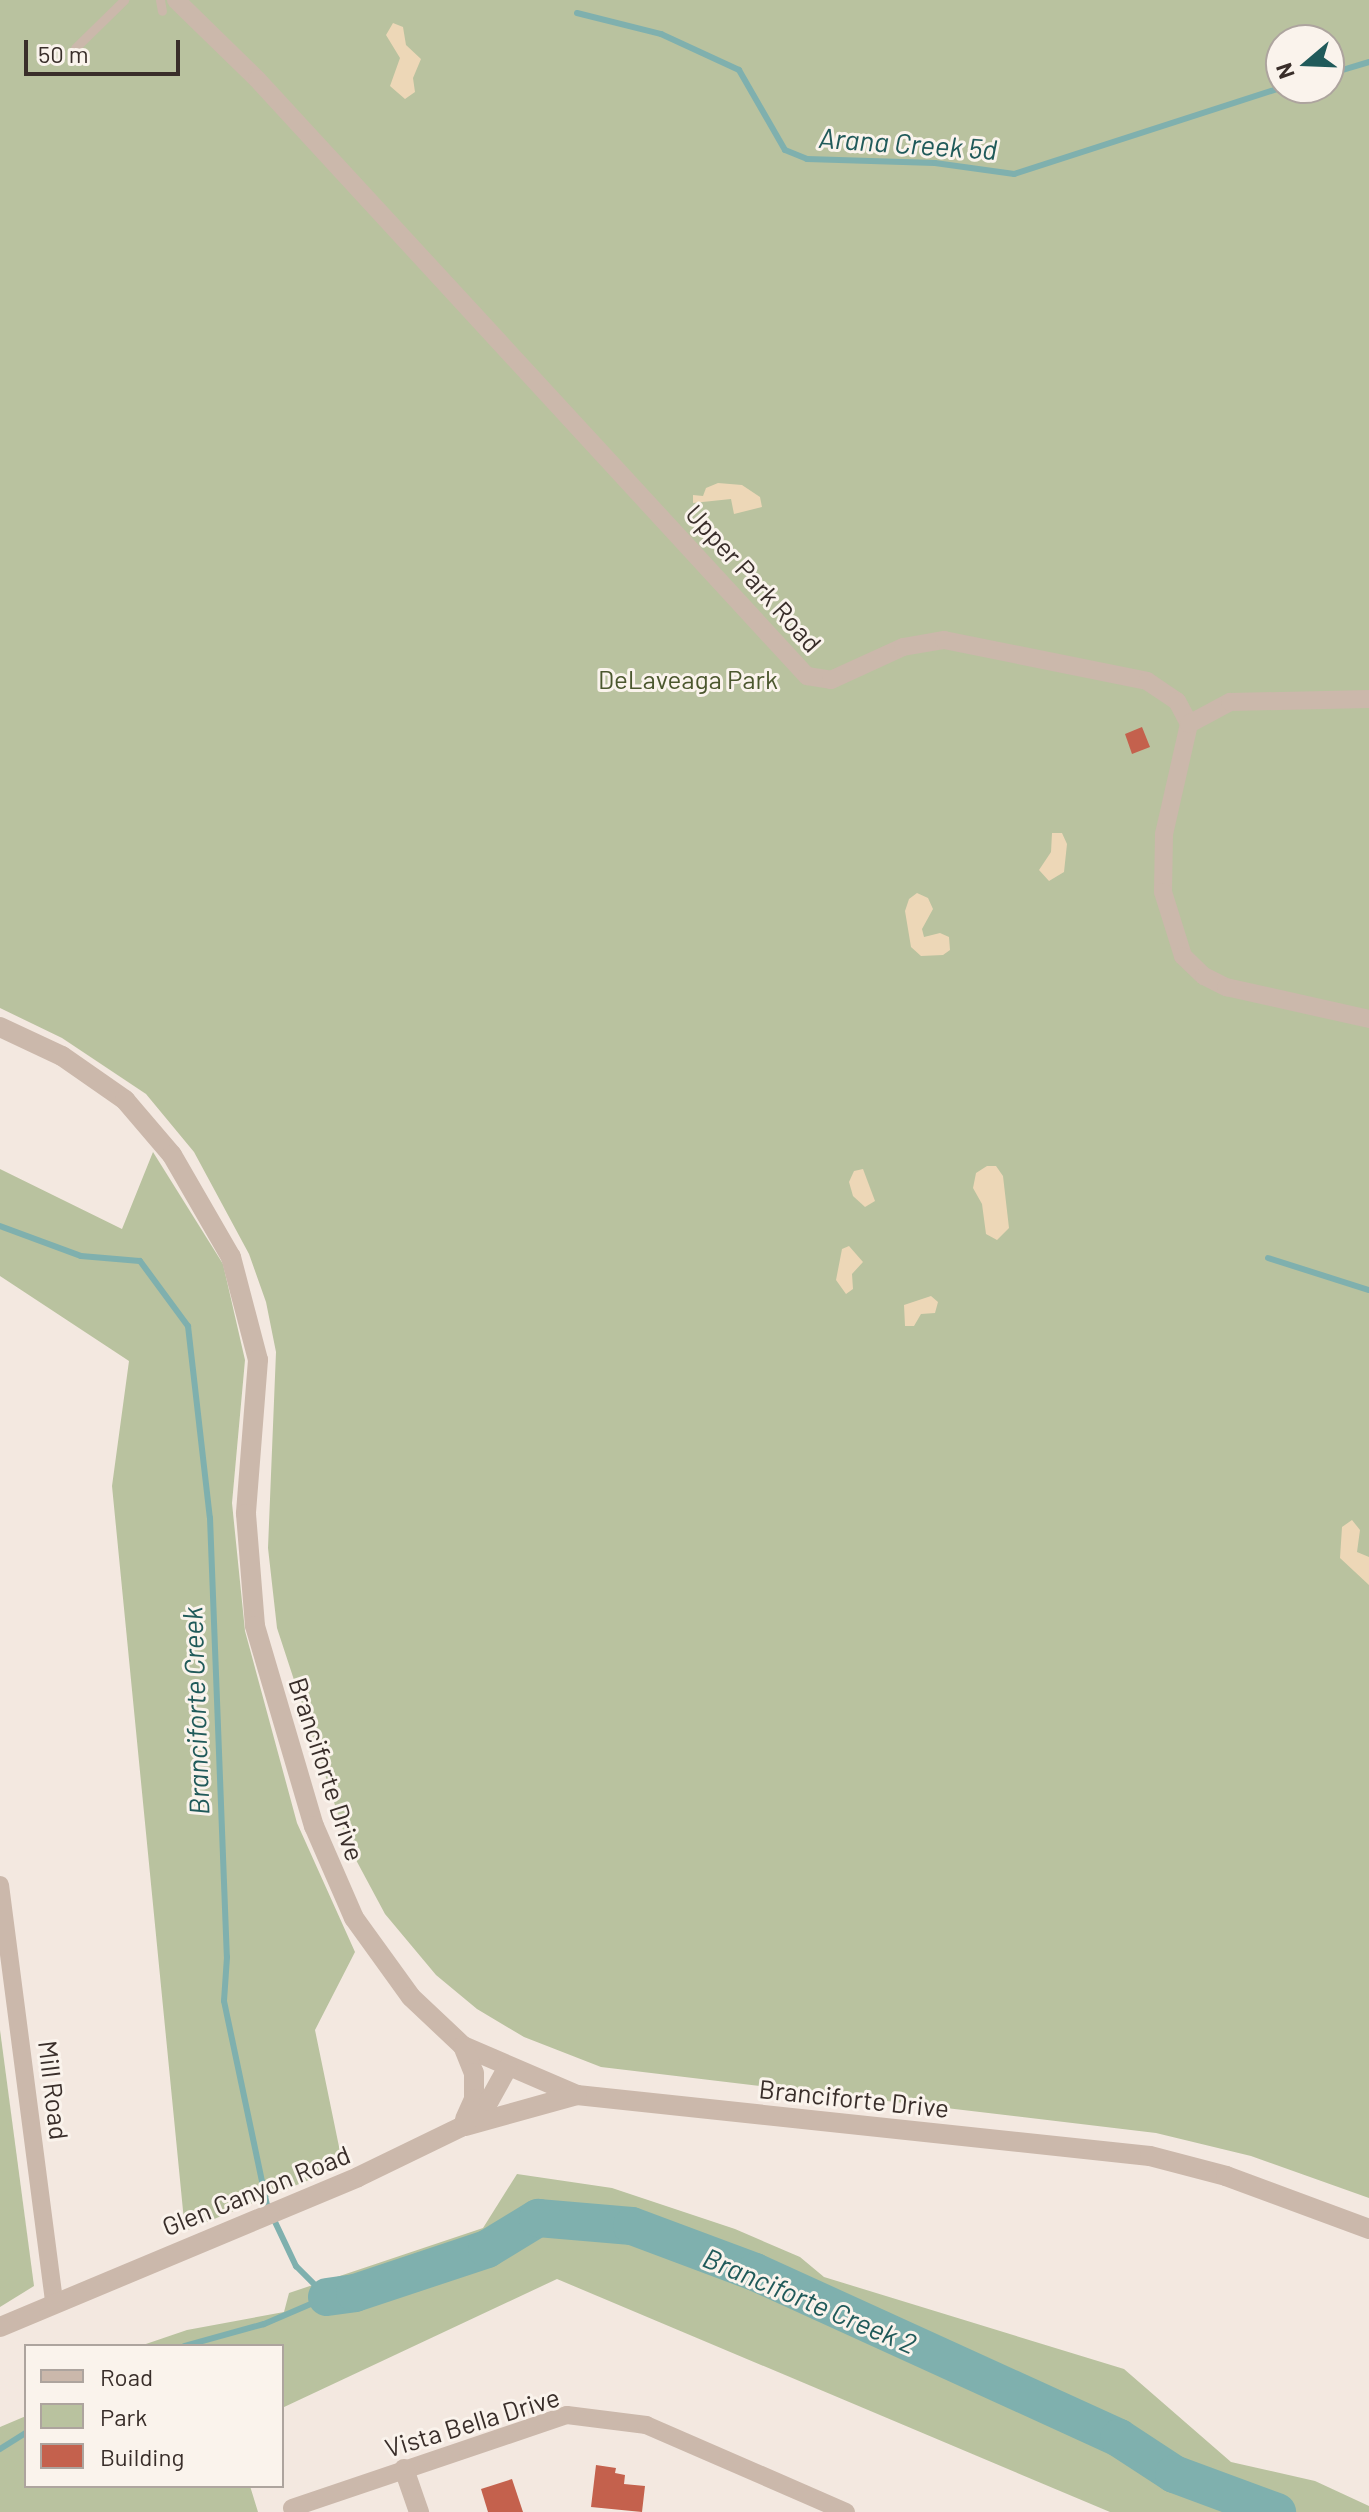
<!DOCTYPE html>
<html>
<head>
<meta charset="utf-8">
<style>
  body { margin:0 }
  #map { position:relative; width:1369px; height:2512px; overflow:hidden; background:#f3e8e0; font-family:Barlow,sans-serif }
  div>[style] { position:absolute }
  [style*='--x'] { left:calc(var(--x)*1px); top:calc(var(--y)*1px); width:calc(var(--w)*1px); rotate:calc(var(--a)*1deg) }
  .green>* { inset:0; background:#b9c29f }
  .sand>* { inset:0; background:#edd7b7 }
  .stream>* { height:6px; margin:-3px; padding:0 3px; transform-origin:3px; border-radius:3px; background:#7fb0ae }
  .river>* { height:38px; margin:-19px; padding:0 19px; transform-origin:19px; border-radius:19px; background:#7fb0ae }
  .building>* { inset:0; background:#c4614d }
  .service>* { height:9px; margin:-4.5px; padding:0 4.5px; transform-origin:4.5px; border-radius:4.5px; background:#cbb8ab }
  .minor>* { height:18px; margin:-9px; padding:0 9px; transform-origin:9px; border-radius:9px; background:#cbb8ab }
  .tertiary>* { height:20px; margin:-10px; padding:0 10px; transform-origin:10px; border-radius:10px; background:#cbb8ab }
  span { translate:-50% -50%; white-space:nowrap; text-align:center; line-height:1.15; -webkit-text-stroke:6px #faf3ec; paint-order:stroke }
  .street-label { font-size:26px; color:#392e2a }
  .park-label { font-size:26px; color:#4b572e }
  .water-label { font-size:28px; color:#205a5a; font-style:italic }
  .legend { position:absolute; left:24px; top:2344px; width:260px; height:144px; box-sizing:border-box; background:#faf3ec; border:2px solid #ada49e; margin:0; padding:10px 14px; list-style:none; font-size:24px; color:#392e2a }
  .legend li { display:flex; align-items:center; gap:16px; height:40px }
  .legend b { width:40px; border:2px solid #ada49e }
  .north { position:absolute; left:1265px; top:24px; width:80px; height:80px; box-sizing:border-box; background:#faf3ec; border:2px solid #ada49e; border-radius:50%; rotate:251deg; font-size:22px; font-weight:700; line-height:32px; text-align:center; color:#392e2a }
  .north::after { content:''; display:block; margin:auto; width:28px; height:36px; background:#205a5a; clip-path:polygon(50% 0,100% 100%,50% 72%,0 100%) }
  .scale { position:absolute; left:24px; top:40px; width:156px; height:36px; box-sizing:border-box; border:4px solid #392e2a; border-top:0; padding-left:10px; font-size:24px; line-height:28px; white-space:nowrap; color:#392e2a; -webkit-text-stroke:6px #faf3ec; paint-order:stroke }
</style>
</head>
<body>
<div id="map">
  <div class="green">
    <div style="clip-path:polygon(evenodd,0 0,1369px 0,1369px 2198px,1251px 2156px,1156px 2133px,601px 2067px,524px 2037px,477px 2009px,436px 1975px,385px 1914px,348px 1845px,277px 1628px,268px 1548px,276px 1352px,266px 1302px,249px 1254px,194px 1152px,146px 1094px,62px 1038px,0 1008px,0 0,1281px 40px,1329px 40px,1329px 88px,1281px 88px,1281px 40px)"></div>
    <div style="clip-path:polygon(153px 1152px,223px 1264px,245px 1360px,232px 1503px,245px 1631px,297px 1823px,355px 1952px,315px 2030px,343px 2166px,185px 2231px,112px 1486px,129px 1361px,0 1276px,0 1169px,122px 1229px)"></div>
    <div style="clip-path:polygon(0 2030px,34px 2286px,0 2307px)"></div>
    <div style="clip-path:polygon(517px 2174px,612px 2188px,735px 2229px,800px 2257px,824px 2277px,1124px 2369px,1231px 2462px,1315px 2481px,1369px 2506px,1369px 2512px,1110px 2512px,557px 2279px,282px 2408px,282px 2346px,140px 2346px,187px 2330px,284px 2312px,289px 2293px,483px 2228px)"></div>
    <div style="clip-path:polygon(26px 2416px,26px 2486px,250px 2486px,258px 2512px,0 2512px,0 2427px)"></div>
  </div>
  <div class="sand">
    <div style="clip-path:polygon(393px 23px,403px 27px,406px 45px,421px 59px,413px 78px,415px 92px,405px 99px,390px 86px,400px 58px,386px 35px)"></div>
    <div style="clip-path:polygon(718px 483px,742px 485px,760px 497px,762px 507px,734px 514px,731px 499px,693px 503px,693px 495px,703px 496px,706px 488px)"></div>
    <div style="clip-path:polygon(1052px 833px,1062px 833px,1067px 844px,1064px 872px,1049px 881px,1039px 870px,1051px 852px)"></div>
    <div style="clip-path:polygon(917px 893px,928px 898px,933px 909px,922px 929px,924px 937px,940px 933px,949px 937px,950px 950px,943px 955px,921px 956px,911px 947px,905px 911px,909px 899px)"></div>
    <div style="clip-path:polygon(987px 1166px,996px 1166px,1003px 1176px,1009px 1228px,997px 1240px,986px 1234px,982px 1204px,973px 1188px,976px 1173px)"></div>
    <div style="clip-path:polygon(863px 1169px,875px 1201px,865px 1207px,853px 1196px,849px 1182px,854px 1171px)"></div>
    <div style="clip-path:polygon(849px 1246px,863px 1262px,852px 1274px,853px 1289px,846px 1294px,836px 1280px,842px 1249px)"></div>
    <div style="clip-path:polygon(931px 1296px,938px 1302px,935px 1313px,921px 1314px,914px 1326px,905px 1326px,904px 1305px)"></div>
    <div style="clip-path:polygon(1352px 1520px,1360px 1530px,1357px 1552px,1369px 1557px,1369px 1585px,1340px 1558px,1342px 1527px)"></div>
  </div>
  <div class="stream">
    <div style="--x:577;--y:13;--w:87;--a:14"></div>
    <div style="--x:661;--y:34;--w:86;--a:24.8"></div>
    <div style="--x:739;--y:70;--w:92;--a:60.1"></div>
    <div style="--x:785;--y:150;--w:24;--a:22"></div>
    <div style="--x:807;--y:159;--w:128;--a:1.8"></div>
    <div style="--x:935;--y:163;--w:80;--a:7.9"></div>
    <div style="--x:1014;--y:174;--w:281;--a:-17.9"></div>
    <div style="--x:1329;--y:74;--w:42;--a:-16.7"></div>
    <div style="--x:0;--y:1226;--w:86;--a:20.3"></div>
    <div style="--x:81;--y:1256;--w:59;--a:4.8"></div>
    <div style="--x:140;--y:1261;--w:81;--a:53.6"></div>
    <div style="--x:188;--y:1326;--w:193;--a:83.5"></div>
    <div style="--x:210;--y:1518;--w:439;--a:87.8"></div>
    <div style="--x:227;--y:1957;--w:44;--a:93.9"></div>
    <div style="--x:224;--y:2001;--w:208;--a:78.1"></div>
    <div style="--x:267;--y:2205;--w:68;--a:64.6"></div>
    <div style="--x:296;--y:2266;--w:44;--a:45"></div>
    <div style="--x:327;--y:2297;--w:69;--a:156.8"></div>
    <div style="--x:264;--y:2324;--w:83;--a:164.6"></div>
    <div style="--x:1268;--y:1258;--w:106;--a:17.6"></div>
    <div style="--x:0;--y:2449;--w:31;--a:-32"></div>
  </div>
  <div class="river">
    <div style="--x:327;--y:2297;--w:28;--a:-8"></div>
    <div style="--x:355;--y:2293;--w:139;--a:-18.4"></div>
    <div style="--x:487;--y:2249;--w:60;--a:-31.3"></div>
    <div style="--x:538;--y:2218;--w:94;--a:4.9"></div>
    <div style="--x:632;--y:2226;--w:131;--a:20.5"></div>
    <div style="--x:755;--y:2272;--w:400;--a:24.5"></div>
    <div style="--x:1119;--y:2438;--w:66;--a:33.2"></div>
    <div style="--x:1174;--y:2474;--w:110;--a:20.3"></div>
  </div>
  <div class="building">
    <div style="clip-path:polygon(1142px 727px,1150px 747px,1132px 754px,1125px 734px)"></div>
    <div style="clip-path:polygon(596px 2465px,616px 2468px,615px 2473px,625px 2475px,624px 2484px,645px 2486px,642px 2512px,591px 2507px)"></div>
    <div style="clip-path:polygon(512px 2479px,523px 2512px,488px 2512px,481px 2489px)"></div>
  </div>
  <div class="service">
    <div style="--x:160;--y:0;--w:11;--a:80"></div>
    <div style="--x:75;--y:48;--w:69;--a:-44.4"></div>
  </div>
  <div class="minor">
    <div style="--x:176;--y:0;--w:113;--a:44.3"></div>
    <div style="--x:257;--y:79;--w:812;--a:47.35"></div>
    <div style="--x:807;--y:676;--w:24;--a:9"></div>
    <div style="--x:831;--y:680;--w:79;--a:-24.6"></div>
    <div style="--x:903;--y:647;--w:42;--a:-9.7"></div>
    <div style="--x:944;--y:640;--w:207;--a:11.4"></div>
    <div style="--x:1147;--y:681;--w:36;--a:34"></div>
    <div style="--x:1177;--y:701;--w:26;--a:62"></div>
    <div style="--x:1189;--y:724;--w:113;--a:102.8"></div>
    <div style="--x:1164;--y:834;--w:58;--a:91"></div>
    <div style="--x:1163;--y:892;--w:67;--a:72.6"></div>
    <div style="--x:1183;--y:956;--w:29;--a:44"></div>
    <div style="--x:1204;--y:976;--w:25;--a:27"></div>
    <div style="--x:1226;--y:987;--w:147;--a:12.6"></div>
    <div style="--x:1189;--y:724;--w:47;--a:-28.2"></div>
    <div style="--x:1230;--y:702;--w:139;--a:-1.2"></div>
    <div style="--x:0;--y:1885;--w:419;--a:82.6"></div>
    <div style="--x:292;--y:2508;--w:290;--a:-18.7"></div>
    <div style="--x:567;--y:2415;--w:80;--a:7.2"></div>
    <div style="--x:646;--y:2425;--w:218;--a:23.5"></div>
  </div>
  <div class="tertiary">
    <div style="--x:0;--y:1027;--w:68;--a:25.1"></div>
    <div style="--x:62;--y:1056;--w:77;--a:34.9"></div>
    <div style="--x:125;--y:1100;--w:72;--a:49.5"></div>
    <div style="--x:172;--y:1155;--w:118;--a:60"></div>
    <div style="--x:231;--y:1257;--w:106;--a:75.3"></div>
    <div style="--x:258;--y:1360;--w:154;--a:94.5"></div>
    <div style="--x:246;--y:1514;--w:112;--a:85.4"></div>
    <div style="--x:255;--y:1626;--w:209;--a:73.6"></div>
    <div style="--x:314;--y:1826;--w:100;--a:66.5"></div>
    <div style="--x:354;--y:1918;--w:97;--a:54.2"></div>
    <div style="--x:411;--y:1997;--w:71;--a:43.3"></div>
    <div style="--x:463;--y:2046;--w:124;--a:23.3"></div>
    <div style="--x:577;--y:2095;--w:576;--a:6.08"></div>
    <div style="--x:1150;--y:2156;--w:79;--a:14.7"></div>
    <div style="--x:1226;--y:2176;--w:153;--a:20.3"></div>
    <div style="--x:463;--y:2046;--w:29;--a:68"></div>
    <div style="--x:474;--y:2073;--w:26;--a:90"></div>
    <div style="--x:474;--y:2099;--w:22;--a:114"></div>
    <div style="--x:465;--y:2126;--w:116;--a:-15.5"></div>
    <div style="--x:0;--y:2327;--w:388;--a:-22.7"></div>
    <div style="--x:358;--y:2177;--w:114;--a:-25.9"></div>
    <div style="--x:461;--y:2127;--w:38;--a:-43"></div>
    <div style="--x:489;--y:2101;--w:38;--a:-61"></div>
    <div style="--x:404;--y:2469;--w:46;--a:70.8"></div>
  </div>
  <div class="street-label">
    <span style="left:754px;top:578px;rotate:48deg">Upper Park Road</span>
    <span style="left:327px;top:1769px;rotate:72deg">Branciforte Drive</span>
    <span style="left:54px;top:2090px;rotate:83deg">Mill Road</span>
    <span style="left:854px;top:2098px;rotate:6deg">Branciforte Drive</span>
    <span style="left:256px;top:2190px;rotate:-22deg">Glen Canyon Road</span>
    <span style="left:472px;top:2422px;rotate:-17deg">Vista Bella Drive</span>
  </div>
  <div class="park-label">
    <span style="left:688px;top:679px">DeLaveaga Park</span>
  </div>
  <div class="water-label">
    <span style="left:908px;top:143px;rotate:4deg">Arana Creek 5d</span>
    <span style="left:195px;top:1711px;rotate:-92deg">Branciforte Creek</span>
    <span style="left:810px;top:2300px;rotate:23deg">Branciforte Creek 2</span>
  </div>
  <ul class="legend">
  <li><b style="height:10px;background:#cbb8ab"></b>Road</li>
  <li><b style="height:22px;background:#b9c29f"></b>Park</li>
  <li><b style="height:22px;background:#c4614d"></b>Building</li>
  </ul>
  <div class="north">N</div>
  <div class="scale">50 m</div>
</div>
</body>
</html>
